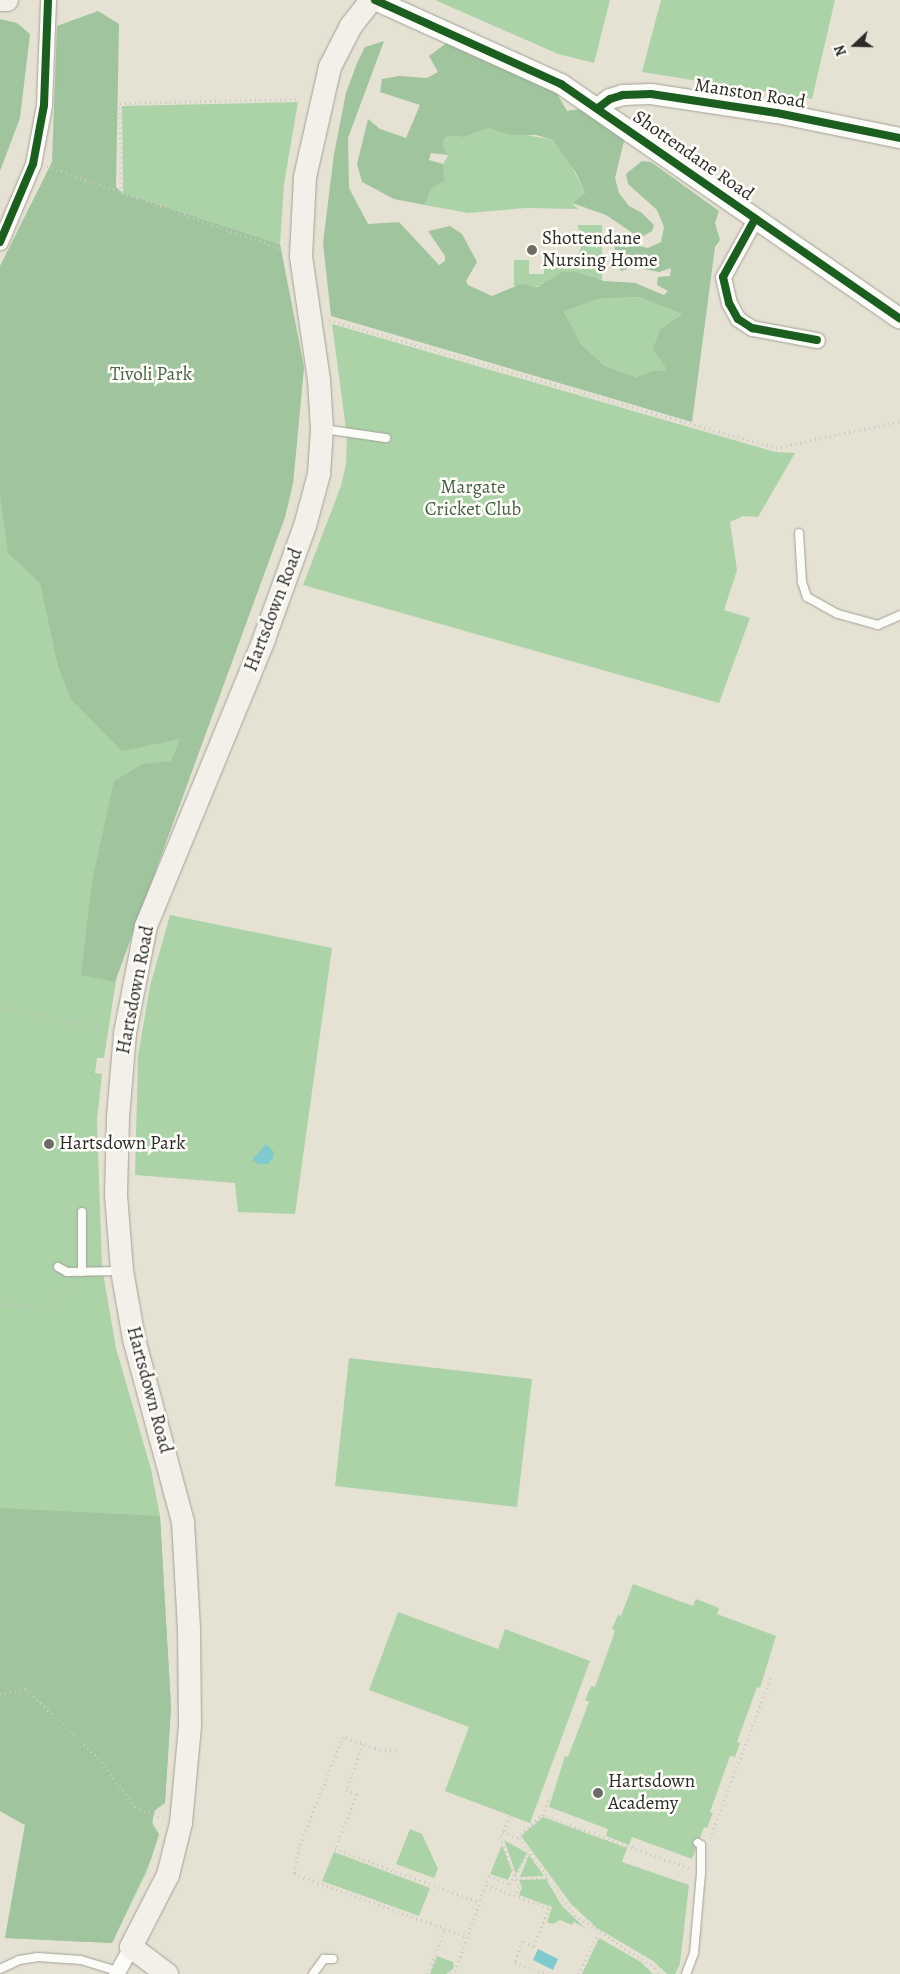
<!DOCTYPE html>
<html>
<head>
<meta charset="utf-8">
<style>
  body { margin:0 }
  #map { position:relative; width:900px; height:1974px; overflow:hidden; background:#e5e2d3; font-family:Alegreya,serif }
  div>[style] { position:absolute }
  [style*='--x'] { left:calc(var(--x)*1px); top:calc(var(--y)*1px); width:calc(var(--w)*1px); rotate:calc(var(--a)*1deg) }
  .green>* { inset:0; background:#acd3a8 }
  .forest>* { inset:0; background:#9fc49e }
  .water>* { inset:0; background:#7ecacd }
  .path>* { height:3px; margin-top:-1.5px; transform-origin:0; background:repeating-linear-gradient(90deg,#c9c8c5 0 1px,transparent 0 5px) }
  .roads { filter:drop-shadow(0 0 1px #a2a098) drop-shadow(0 0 1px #a2a098) }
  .service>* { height:8px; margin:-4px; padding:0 4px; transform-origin:4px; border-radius:4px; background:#fbfbf8 }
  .minor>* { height:15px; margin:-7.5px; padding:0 7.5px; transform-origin:7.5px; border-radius:7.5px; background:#fbfbf8 }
  .tertiary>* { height:20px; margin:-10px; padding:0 10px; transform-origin:10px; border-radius:10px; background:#fbfbf8 }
  .secondary>* { height:22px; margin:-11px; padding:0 11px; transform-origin:11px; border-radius:11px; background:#f3f0ea }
  .cycleway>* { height:8px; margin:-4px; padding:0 4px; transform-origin:4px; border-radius:4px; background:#1b5e20 }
  .dots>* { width:14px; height:14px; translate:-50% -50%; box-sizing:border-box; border:2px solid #fdfcf7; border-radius:50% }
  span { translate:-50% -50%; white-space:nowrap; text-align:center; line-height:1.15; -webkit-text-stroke:5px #fdfcf7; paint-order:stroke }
  .street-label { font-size:19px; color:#2b2b2b }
  .poi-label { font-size:19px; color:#2b2b2b }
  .left { translate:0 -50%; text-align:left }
  .park-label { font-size:19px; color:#48624a }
  .north { position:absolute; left:830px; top:20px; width:50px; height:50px; -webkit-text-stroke:4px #fdfcf7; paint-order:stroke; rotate:249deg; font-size:14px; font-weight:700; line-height:20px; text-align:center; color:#2b2b2b }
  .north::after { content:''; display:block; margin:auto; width:18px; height:22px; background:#2b2b2b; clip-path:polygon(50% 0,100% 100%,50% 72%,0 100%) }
</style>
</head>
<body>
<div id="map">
  <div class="green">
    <div style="clip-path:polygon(435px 0,610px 0,594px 63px,558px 54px)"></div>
    <div style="clip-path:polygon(661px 0,835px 0,812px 99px,642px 72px)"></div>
    <div style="clip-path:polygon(298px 102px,284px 184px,280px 244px,123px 193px,122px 106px)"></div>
    <div style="clip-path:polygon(489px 128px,553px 140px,565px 153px,585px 193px,572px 203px,578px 209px,526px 208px,468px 213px,425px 205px,431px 189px,445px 179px,443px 164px,449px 154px,443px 147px,443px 140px,450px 136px,464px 137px)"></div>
    <div style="clip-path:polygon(578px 225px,602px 225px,602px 286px,514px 286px,514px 260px,529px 260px,529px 274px,544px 274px,544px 269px,552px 269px,552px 263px,577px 260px,581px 246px)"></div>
    <div style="clip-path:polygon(9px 252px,304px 367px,293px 483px,285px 517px,117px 974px,104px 1058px,97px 1058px,95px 1073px,102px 1074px,97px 1120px,102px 1267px,116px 1348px,151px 1469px,160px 1516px,171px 1707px,165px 1803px,156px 1807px,152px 1822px,159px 1834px,147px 1871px,112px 1943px,5px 1938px,25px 1825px,0 1811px,0 266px)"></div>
    <div style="clip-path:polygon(638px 297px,682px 314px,660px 329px,668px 371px,655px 370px,636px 377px,605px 366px,581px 344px,564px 312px,597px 299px)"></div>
    <div style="clip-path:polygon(332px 324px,775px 452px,795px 453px,758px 517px,743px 516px,730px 522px,737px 570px,724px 610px,750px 618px,719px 703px,303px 585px,341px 486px,346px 464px,347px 437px)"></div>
    <div style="clip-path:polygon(170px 915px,332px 948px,295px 1214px,238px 1212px,235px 1183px,135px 1175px,138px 1056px,150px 986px)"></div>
    <div style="clip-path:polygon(349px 1358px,532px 1379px,517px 1507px,335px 1486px)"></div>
    <div style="clip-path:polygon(633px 1584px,693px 1606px,696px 1599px,719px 1608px,717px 1614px,776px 1636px,760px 1688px,757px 1687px,737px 1742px,740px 1743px,735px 1757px,730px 1756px,710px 1812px,713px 1813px,707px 1828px,704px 1827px,692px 1859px,632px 1837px,629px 1845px,606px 1836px,608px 1829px,549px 1807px,565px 1756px,568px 1757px,589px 1702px,585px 1700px,591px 1686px,595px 1687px,615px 1631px,612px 1629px,618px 1615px,621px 1616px)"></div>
    <div style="clip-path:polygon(398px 1612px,498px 1649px,505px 1629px,590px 1661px,530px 1823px,445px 1791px,469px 1727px,369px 1690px)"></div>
    <div style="clip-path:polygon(543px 1817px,627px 1848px,622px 1862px,689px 1885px,680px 1964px,675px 1974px,667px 1974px,653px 1961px,597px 1928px,571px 1904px,521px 1836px)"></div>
    <div style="clip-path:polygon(410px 1829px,422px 1834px,438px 1869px,434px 1878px,396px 1864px)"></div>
    <div style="clip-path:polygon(504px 1840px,527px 1853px,516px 1874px)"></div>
    <div style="clip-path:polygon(502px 1845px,512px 1871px,508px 1880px,490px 1874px)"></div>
    <div style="clip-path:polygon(334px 1852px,430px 1888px,419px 1916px,322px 1881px)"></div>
    <div style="clip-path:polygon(529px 1855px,544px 1876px,520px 1877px)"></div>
    <div style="clip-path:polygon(546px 1879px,562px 1906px,585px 1928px,574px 1922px,572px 1925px,560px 1920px,553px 1924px,547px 1922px,552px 1907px,519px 1895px,522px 1888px,519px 1880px)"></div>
    <div style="clip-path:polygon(599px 1938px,641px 1962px,653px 1974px,582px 1974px)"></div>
    <div style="clip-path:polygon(437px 1956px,453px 1962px,454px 1968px,446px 1974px,430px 1974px)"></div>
  </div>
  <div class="forest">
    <div style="clip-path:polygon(98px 11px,119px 24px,116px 187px,123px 193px,280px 244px,304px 367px,293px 483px,285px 517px,115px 982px,81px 975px,92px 882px,114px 781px,143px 764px,171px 761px,180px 739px,122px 751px,71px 699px,58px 666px,40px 583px,8px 553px,0 493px,0 266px,52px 162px,57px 26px)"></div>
    <div style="clip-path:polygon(0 19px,17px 23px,30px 34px,20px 118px,0 171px)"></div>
    <div style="clip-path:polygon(evenodd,384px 41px,348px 138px,349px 188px,368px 224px,399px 222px,439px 265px,445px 261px,445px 256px,428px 231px,450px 226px,462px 234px,477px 262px,466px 281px,468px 285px,492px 296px,521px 284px,538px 287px,562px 272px,576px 272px,604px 281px,635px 283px,664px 295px,668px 291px,657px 285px,658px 277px,670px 276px,671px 268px,659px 272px,634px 267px,621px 271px,617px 263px,613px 238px,617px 234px,631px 244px,648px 248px,661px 242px,664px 227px,657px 210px,628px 184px,626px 174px,642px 161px,651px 162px,719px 211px,715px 223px,720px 240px,715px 247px,692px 422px,331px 316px,323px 243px,334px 154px,346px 93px,357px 63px,365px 47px,384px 41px,638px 297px,682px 314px,660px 329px,653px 349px,668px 371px,655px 370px,636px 377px,605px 366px,581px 344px,564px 312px,597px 299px,638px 297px)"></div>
    <div style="clip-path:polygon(448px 42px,556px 92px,567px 111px,581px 109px,621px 135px,624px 141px,615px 178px,619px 193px,629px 206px,642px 213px,654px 225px,652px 231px,640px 238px,606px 215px,572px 203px,585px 193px,576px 173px,553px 140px,536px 135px,511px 135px,489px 128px,464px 137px,449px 136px,443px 140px,443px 147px,449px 155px,431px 153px,429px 160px,443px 164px,445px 180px,431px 189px,425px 205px,394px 199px,362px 182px,357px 164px,368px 119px,380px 129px,406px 138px,420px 105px,380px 92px,382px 79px,399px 76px,427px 78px,438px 72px,429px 56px)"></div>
    <div style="clip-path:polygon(0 1508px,160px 1516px,171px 1707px,165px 1803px,154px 1811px,152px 1825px,159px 1834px,151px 1859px,112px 1943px,5px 1938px,25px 1825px,0 1811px)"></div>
  </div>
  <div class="water">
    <div style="clip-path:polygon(266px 1144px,274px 1152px,273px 1158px,268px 1164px,259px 1164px,252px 1160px)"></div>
    <div style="clip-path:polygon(538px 1949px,558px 1959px,553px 1970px,533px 1960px)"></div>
  </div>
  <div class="path">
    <div style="--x:47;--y:166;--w:249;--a:19.5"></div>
    <div style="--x:121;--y:193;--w:90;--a:-90.6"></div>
    <div style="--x:120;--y:103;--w:176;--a:-1.3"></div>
    <div style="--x:329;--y:320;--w:465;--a:16"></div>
    <div style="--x:776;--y:448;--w:127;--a:-12.3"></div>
    <div style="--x:0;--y:1007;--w:110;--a:11.5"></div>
    <div style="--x:0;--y:1304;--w:53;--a:4.3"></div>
    <div style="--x:53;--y:1308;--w:13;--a:-45"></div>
    <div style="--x:62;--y:1299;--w:17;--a:-80"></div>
    <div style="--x:0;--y:1694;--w:26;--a:-11"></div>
    <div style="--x:26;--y:1689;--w:100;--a:43.8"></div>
    <div style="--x:98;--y:1758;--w:61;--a:52.9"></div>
    <div style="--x:135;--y:1807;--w:31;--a:22"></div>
    <div style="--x:363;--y:1744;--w:49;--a:110.3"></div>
    <div style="--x:346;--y:1790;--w:12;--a:20"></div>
    <div style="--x:357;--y:1794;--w:59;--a:111.8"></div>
    <div style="--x:335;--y:1849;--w:153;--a:20.2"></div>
    <div style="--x:396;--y:1751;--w:21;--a:-172"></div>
    <div style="--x:375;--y:1748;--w:34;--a:-161"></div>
    <div style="--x:343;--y:1737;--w:118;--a:111.8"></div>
    <div style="--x:299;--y:1847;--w:27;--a:100"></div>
    <div style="--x:294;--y:1874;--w:185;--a:19.9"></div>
    <div style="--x:542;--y:1815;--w:158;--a:19.9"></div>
    <div style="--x:510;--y:1816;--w:23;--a:115"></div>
    <div style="--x:500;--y:1837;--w:53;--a:69.2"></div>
    <div style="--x:519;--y:1887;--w:9;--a:117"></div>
    <div style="--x:503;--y:1832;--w:17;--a:21"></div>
    <div style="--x:519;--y:1838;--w:95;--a:54"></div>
    <div style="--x:575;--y:1915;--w:96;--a:33.5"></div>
    <div style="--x:655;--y:1968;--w:7;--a:56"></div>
    <div style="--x:517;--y:1838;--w:34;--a:-43"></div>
    <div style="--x:542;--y:1815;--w:20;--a:-66"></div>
    <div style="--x:710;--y:1838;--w:172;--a:-69.2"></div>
    <div style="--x:516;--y:1879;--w:33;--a:-2"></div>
    <div style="--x:486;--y:1885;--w:67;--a:20.1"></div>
    <div style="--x:549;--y:1908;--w:41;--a:111.5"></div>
    <div style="--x:534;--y:1946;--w:13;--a:-157"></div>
    <div style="--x:522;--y:1941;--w:22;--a:108"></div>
    <div style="--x:515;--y:1962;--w:33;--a:21"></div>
    <div style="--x:428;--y:1974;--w:49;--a:-69.7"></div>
    <div style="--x:451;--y:1974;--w:5;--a:-37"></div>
    <div style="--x:455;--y:1971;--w:101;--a:-70.3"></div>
    <div style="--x:489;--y:1876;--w:22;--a:21"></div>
    <div style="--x:510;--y:1884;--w:39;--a:-59"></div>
    <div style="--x:579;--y:1974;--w:45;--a:-65.1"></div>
  </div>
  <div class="roads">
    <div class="service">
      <div style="--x:324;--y:429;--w:63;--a:8.3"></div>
      <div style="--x:799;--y:533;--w:49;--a:86.5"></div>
      <div style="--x:802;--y:582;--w:16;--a:72"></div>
      <div style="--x:807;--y:597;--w:35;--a:29"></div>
      <div style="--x:838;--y:614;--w:41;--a:15.4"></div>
      <div style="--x:878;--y:625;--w:24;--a:-24"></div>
      <div style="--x:58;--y:1267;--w:10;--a:29"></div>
      <div style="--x:67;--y:1272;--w:53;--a:-1.1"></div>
      <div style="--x:82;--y:1272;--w:60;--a:-90"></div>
      <div style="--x:0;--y:1969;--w:21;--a:-25"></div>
      <div style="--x:19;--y:1960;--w:18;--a:-9"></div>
      <div style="--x:37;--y:1957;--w:44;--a:3.9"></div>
      <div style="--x:81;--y:1960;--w:39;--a:17"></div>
      <div style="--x:313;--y:1974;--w:19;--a:-54"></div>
      <div style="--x:324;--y:1959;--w:9;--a:0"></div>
      <div style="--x:686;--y:1974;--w:22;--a:-69"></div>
      <div style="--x:694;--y:1953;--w:80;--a:-85"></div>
      <div style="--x:701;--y:1873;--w:28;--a:-90"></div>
      <div style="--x:701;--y:1845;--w:4;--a:-146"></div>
    </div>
    <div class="minor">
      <div style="--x:755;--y:219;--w:66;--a:118.9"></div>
      <div style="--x:723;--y:277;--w:27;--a:77"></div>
      <div style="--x:729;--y:303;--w:18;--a:61"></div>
      <div style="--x:738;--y:319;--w:17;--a:33"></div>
      <div style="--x:752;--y:328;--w:66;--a:10.5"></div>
      <div style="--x:0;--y:242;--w:85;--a:-67.1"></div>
      <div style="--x:33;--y:164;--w:60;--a:-79.4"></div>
      <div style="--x:44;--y:105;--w:105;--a:-87.8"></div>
      <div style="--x:116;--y:1974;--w:31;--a:-61"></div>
    </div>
    <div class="tertiary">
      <div style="--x:375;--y:0;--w:204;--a:24.3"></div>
      <div style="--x:561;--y:84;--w:412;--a:34.7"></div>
      <div style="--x:598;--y:108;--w:15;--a:-37"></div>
      <div style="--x:610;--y:99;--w:14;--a:-17"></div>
      <div style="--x:623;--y:95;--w:28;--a:-2"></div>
      <div style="--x:651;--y:94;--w:127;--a:8.6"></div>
      <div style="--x:777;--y:113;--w:126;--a:11.5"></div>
    </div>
    <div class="secondary">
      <div style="--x:0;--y:0;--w:7;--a:0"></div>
      <div style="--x:167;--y:1974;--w:45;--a:-143.1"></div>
      <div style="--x:131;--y:1947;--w:81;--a:-62.8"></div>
      <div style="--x:168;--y:1875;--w:54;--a:-76"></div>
      <div style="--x:181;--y:1823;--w:97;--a:-84.7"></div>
      <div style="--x:190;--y:1726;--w:97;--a:-90.6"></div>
      <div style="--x:189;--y:1629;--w:107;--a:-93.2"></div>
      <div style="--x:183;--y:1522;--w:189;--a:-105"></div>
      <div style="--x:134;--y:1339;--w:70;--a:-99.9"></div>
      <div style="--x:122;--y:1270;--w:75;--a:-94.6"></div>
      <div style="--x:116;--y:1195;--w:78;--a:-88.5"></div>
      <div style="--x:118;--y:1117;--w:84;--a:-85.2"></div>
      <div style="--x:125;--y:1033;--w:109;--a:-78.9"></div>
      <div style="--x:146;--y:926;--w:310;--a:-67.6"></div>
      <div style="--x:264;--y:639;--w:120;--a:-70.1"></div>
      <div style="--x:305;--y:526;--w:54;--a:-74.9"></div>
      <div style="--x:319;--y:474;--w:45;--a:-86.2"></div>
      <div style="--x:322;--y:429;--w:49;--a:-93.5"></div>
      <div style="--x:319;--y:380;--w:125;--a:-98.3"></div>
      <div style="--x:301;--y:256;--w:79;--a:-87.1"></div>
      <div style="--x:305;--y:177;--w:113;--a:-77.2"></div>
      <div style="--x:330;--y:67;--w:46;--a:-62.9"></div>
      <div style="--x:351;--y:26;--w:33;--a:-52"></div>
    </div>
  </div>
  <div class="cycleway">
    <div style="--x:375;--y:0;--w:204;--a:24.3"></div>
    <div style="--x:561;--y:84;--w:412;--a:34.7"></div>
    <div style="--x:598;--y:108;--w:15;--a:-37"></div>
    <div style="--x:610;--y:99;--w:14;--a:-17"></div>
    <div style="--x:623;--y:95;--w:28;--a:-2"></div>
    <div style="--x:651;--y:94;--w:127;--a:8.6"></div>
    <div style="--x:777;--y:113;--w:126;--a:11.5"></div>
    <div style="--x:755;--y:219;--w:66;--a:118.9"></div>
    <div style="--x:723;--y:277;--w:27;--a:77"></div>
    <div style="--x:729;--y:303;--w:18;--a:61"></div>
    <div style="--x:738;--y:319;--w:17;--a:33"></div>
    <div style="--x:752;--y:328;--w:66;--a:10.5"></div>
    <div style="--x:0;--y:242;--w:85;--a:-67.1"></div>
    <div style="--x:33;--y:164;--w:60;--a:-79.4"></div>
    <div style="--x:44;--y:105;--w:105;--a:-87.8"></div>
  </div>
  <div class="dots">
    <div style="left:532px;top:250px;background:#6c6b66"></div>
    <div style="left:49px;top:1144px;background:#6c6b66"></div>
    <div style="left:598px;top:1793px;background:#6c6b66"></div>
  </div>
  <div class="street-label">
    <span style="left:750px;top:94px;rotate:9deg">Manston Road</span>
    <span style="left:693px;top:156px;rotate:35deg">Shottendane Road</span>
    <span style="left:274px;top:610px;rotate:-69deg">Hartsdown Road</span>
    <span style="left:136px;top:990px;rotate:-79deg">Hartsdown Road</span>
    <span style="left:149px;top:1390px;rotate:75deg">Hartsdown Road</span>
  </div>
  <div class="poi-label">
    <span class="left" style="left:542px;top:250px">Shottendane<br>Nursing Home</span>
    <span class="left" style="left:59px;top:1144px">Hartsdown Park</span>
    <span class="left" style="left:608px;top:1793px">Hartsdown<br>Academy</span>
  </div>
  <div class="park-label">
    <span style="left:151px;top:375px">Tivoli Park</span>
    <span style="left:473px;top:499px">Margate<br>Cricket Club</span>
  </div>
  <div class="north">N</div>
</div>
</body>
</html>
